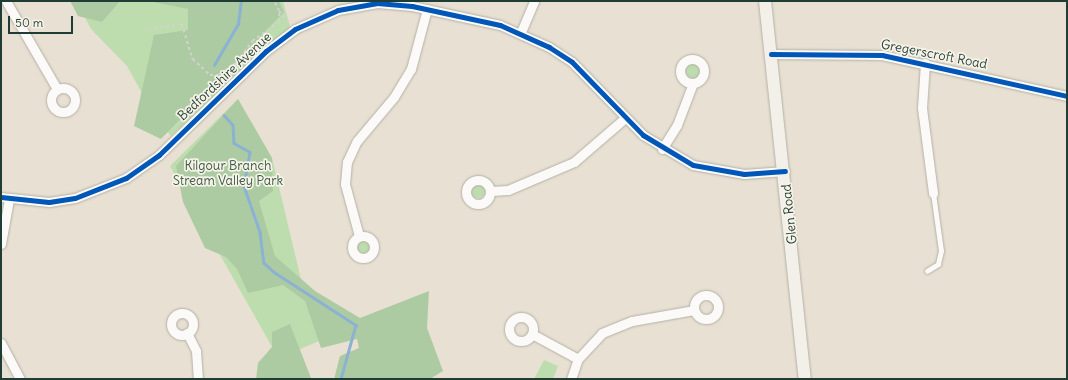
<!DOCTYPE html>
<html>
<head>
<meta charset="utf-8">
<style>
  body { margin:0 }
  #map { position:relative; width:1068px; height:380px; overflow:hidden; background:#e8e0d2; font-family:Delius,sans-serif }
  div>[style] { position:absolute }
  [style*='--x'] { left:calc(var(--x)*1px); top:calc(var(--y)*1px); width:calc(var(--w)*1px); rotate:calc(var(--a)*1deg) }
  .green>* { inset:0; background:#beddae }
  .round { border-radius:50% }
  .forest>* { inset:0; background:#adcba2 }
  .stream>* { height:2.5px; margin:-1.25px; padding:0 1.25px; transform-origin:1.25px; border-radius:1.25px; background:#8cb2d3 }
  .path>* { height:1.5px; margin-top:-0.75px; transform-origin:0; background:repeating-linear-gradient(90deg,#d3d2cf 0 3px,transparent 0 6px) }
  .roads { filter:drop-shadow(0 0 1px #b3b1a7) drop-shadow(0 0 1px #b3b1a7) }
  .lane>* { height:4.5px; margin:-2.25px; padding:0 2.25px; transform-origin:2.25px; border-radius:2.25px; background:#fcfaf8 }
  .street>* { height:9px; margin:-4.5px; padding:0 4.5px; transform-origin:4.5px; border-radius:4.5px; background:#fcfaf8 }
  .street>.ring { margin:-4.5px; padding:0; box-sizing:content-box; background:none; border:9px solid #fcfaf8; border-radius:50% }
  .secondary>* { height:12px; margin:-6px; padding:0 6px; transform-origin:6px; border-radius:6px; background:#f3f0ea }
  .cycleway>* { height:5px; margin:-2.5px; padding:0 2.5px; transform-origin:2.5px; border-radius:2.5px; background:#0057b8 }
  span { translate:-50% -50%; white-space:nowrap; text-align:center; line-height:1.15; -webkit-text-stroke:3.5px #f7f3e8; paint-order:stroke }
  .street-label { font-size:13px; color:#1f3d34 }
  .park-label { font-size:13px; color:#385c46 }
  .frame { position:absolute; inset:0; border:2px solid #1f3d34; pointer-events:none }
  .scale { position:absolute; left:8px; top:16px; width:65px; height:18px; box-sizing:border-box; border:2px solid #1f3d34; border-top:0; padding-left:5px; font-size:12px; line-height:14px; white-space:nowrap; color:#1f3d34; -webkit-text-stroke:3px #f7f3e8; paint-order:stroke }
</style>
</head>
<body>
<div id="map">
  <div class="green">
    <div style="clip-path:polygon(76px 1px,283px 1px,290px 27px,171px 136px,154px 115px,127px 66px,91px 29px)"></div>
    <div class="round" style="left:686px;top:64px;width:14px;height:14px"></div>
    <div style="clip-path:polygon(238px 99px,272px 158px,304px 292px,355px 326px,293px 352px,276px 354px,170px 166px)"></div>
    <div class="round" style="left:471px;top:184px;width:14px;height:14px"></div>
    <div class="round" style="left:357px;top:239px;width:14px;height:14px"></div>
    <div style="clip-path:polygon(544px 360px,558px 366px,553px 379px,534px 379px)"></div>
  </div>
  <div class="forest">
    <div style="clip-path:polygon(70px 1px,120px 1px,102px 22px,78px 16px)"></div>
    <div style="clip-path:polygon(148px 1px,279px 1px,284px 12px,161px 139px,134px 126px,154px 35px,188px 30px,188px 9px)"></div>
    <div style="clip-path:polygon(238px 99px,272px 158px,273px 191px,259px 201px,275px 256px,315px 291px,360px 318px,429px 291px,427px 328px,443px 371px,430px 379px,334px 379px,340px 356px,359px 348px,357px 339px,321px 348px,305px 301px,283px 285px,248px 293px,237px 269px,226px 257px,205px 248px,183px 202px,176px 166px)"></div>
    <div style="clip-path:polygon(290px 324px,311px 378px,256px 379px,258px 363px,272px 347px,272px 332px)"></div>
  </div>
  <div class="stream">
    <div style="--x:214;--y:65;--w:48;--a:-59.7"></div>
    <div style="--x:238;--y:24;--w:23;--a:-83"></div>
    <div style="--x:224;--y:115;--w:13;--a:48"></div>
    <div style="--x:233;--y:125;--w:18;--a:87"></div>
    <div style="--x:234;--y:143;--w:18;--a:29"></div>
    <div style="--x:250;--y:152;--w:35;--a:100"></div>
    <div style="--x:244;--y:186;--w:49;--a:70.8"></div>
    <div style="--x:260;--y:232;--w:31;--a:83"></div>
    <div style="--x:264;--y:263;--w:13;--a:42"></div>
    <div style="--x:274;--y:272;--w:98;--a:32.9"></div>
    <div style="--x:356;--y:325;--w:56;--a:105.5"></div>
  </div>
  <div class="path">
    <div style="--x:279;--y:11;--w:16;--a:47"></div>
    <div style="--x:148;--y:30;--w:35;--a:-10"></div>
    <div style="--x:182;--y:24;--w:37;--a:73"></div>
    <div style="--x:193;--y:59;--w:23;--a:43"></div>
    <div style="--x:210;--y:75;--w:8;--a:0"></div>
    <div style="--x:218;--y:75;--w:23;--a:-34"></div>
    <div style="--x:237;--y:62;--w:26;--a:-54"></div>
    <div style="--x:252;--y:41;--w:33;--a:-35"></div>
    <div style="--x:279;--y:22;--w:11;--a:-90"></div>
    <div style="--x:279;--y:11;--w:11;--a:-117"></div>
  </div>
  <div class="roads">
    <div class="lane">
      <div style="--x:927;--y:271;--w:13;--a:-32"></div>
      <div style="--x:938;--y:264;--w:13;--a:-77"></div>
      <div style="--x:941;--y:251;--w:59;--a:-97.9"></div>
    </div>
    <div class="street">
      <div style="--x:6;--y:1;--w:102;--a:59.9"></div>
      <div style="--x:521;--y:32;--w:34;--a:-67"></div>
      <div style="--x:771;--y:54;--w:111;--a:0.5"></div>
      <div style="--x:882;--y:55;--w:189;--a:12.5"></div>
      <div class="ring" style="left:680px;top:59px;width:15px;height:15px"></div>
      <div style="--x:925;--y:63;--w:45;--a:93.8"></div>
      <div style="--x:922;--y:108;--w:86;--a:82.6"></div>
      <div class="ring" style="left:51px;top:88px;width:15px;height:15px"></div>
      <div style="--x:662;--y:149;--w:28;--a:-58"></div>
      <div style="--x:677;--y:125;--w:45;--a:-69.1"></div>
      <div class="ring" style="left:466px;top:180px;width:15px;height:15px"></div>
      <div style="--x:491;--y:191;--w:17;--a:-3"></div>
      <div style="--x:508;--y:190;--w:72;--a:-23"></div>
      <div style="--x:574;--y:162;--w:67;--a:-40.8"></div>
      <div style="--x:1;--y:197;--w:48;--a:5.9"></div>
      <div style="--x:49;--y:202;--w:26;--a:-9"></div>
      <div style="--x:75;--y:198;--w:55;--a:-21.4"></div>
      <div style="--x:126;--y:178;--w:40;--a:-34.9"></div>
      <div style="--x:159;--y:155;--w:149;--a:-44.2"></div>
      <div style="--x:266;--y:51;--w:36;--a:-37"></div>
      <div style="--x:295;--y:29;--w:47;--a:-23.8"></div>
      <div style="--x:338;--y:10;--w:40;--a:-10"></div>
      <div style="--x:377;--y:3;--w:35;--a:5"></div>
      <div style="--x:412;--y:6;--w:90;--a:12.2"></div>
      <div style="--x:500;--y:25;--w:54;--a:24.2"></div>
      <div style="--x:549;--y:47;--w:27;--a:33"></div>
      <div style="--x:572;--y:62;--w:102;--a:45.8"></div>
      <div style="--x:643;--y:135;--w:58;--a:31"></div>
      <div style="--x:693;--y:165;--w:52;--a:10"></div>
      <div style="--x:744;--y:174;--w:41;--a:-4.2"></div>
      <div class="ring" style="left:352px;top:236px;width:13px;height:13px"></div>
      <div style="--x:359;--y:236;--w:54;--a:-105.1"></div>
      <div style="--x:345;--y:184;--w:22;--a:-85"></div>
      <div style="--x:347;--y:162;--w:23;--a:-65"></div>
      <div style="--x:357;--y:141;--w:57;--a:-49.9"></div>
      <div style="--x:394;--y:97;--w:33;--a:-59"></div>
      <div style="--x:411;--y:69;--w:62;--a:-75.1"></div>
      <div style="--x:1;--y:244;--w:46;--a:-79.9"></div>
      <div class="ring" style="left:694px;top:295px;width:15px;height:15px"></div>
      <div class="ring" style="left:171px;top:313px;width:13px;height:13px"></div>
      <div class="ring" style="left:509px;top:317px;width:15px;height:15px"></div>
      <div style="--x:187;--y:333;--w:20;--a:63"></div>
      <div style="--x:196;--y:351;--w:28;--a:86"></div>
      <div style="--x:532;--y:334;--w:52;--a:28.5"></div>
      <div style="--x:1;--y:343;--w:41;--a:62.2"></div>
      <div style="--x:571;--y:379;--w:21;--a:-71"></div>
      <div style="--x:578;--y:359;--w:35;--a:-47"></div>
      <div style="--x:602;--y:333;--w:32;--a:-22"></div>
      <div style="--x:632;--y:321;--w:63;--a:-10.1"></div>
    </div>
    <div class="secondary">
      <div style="--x:765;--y:1;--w:380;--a:84"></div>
    </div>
  </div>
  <div class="cycleway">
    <div style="--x:771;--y:54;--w:111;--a:0.5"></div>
    <div style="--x:882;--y:55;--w:189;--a:12.5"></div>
    <div style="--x:1;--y:197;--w:48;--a:5.9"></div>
    <div style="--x:49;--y:202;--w:26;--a:-9"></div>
    <div style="--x:75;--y:198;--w:55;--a:-21.4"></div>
    <div style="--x:126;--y:178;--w:40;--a:-34.9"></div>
    <div style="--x:159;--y:155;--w:149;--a:-44.2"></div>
    <div style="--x:266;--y:51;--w:36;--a:-37"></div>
    <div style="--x:295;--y:29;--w:47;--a:-23.8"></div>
    <div style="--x:338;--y:10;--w:40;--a:-10"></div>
    <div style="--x:377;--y:3;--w:35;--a:5"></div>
    <div style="--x:412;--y:6;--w:90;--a:12.2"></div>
    <div style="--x:500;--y:25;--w:54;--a:24.2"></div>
    <div style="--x:549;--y:47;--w:27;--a:33"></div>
    <div style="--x:572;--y:62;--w:102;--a:45.8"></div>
    <div style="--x:643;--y:135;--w:58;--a:31"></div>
    <div style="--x:693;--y:165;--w:52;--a:10"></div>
    <div style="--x:744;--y:174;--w:41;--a:-4.2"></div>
  </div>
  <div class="street-label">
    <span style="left:934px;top:55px;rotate:11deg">Gregerscroft Road</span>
    <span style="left:225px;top:77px;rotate:-43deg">Bedfordshire Avenue</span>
    <span style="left:790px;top:214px;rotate:-96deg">Glen Road</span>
  </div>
  <div class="park-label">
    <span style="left:228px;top:174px">Kilgour Branch<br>Stream Valley Park</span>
  </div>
  <div class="frame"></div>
  <div class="scale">50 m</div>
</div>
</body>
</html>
